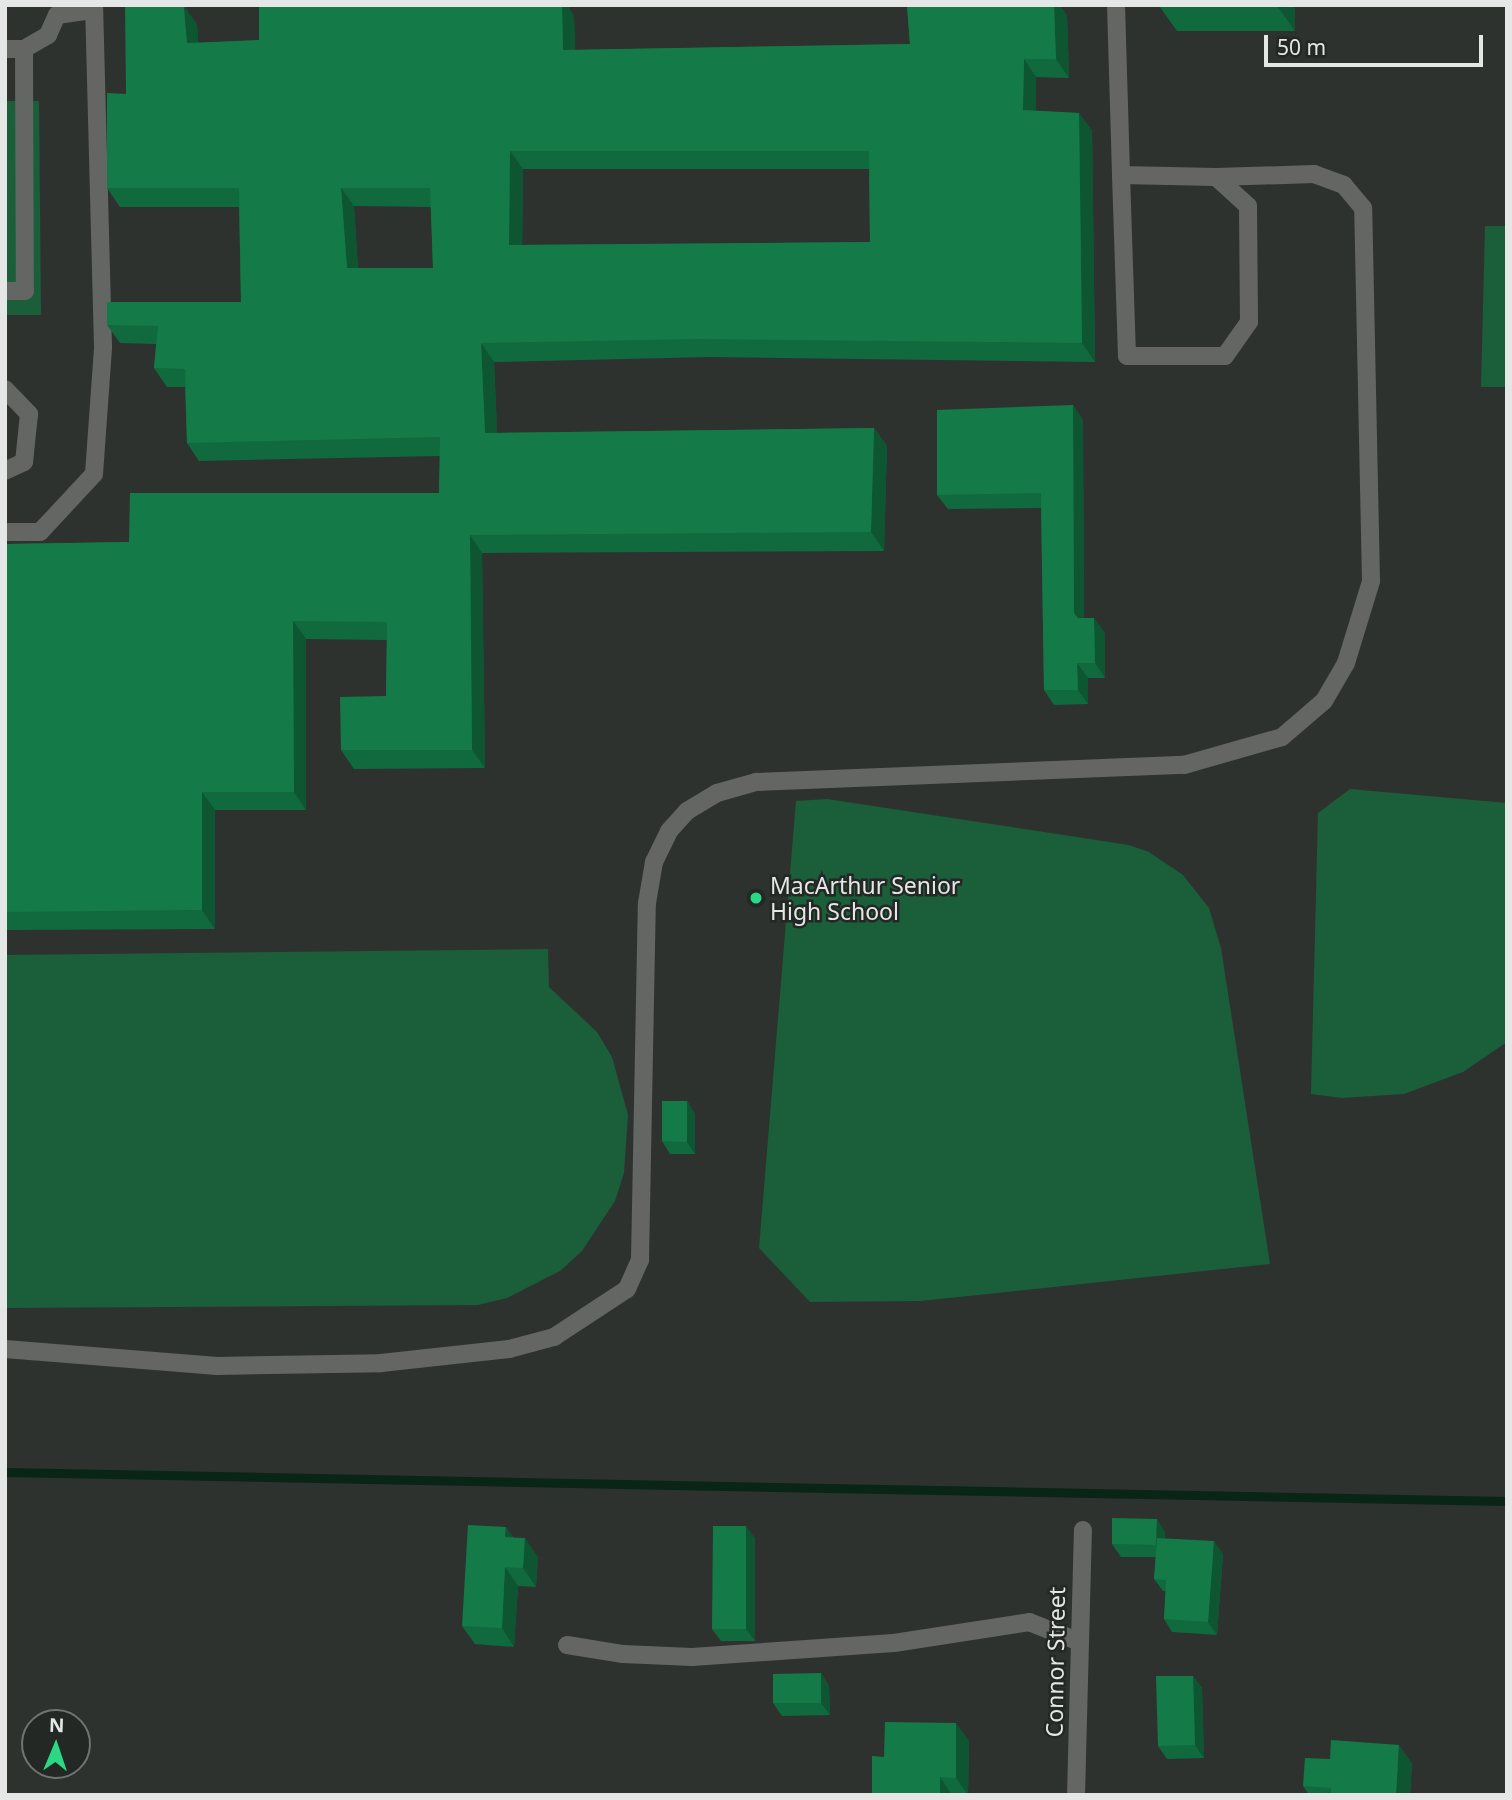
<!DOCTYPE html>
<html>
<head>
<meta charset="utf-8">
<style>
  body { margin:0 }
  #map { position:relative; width:1512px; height:1800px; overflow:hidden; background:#2e322f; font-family:"Noto Sans",sans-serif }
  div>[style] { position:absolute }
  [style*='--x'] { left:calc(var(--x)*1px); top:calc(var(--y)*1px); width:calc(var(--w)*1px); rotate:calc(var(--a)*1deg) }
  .green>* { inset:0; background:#1a5e3a }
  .stream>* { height:9px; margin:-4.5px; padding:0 4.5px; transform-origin:4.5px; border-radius:4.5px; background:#082515 }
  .minor>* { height:18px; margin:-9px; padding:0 9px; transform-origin:9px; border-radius:9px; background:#646664 }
  .wall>* { inset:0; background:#11693e }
  .shaded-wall>* { inset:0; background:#0e5532 }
  .building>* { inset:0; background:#147a48 }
  .dots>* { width:19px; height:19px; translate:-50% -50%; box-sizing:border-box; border:4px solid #242825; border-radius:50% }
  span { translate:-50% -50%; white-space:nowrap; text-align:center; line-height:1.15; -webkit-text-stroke:5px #242825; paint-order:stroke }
  .poi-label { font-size:23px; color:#e4e7e5 }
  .left { translate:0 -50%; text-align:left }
  .street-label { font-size:23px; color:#e4e7e5 }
  .frame { position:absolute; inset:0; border:7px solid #e4e7e5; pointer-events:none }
  .north { position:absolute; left:21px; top:1709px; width:70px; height:70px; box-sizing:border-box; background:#242825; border:2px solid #717472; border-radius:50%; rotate:2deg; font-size:19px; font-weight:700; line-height:28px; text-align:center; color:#e4e7e5 }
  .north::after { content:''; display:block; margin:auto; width:24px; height:32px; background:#2bd884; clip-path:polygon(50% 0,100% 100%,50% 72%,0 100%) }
  .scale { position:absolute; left:1264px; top:35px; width:219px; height:32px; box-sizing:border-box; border:4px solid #e4e7e5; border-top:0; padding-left:9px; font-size:21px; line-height:24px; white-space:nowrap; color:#e4e7e5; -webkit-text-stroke:5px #242825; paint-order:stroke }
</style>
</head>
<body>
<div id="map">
  <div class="green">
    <div style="clip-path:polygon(5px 101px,39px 101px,41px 315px,5px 315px)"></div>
    <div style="clip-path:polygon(1485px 226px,1507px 226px,1507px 387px,1481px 387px)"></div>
    <div style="clip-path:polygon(1350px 789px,1507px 803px,1507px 1042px,1463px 1072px,1404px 1094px,1342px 1098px,1311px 1094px,1318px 813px)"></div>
    <div style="clip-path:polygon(827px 799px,1129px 845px,1149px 852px,1183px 875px,1209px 908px,1221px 948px,1270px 1264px,921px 1301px,810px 1302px,759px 1248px,796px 801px)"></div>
    <div style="clip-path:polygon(548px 949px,549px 987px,597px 1032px,612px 1057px,628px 1115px,624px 1173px,615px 1201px,582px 1251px,560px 1271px,507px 1298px,478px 1305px,5px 1308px,5px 955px)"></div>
  </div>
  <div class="stream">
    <div style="--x:5;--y:1472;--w:1502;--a:1.11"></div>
  </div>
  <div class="minor">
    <div style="--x:1116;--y:5;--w:170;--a:88.3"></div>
    <div style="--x:1121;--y:175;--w:181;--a:88.1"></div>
    <div style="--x:1127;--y:356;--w:98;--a:0"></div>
    <div style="--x:1225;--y:356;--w:42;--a:-54.8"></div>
    <div style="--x:1249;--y:322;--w:116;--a:-90.5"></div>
    <div style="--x:1248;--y:206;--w:43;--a:-137.8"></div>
    <div style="--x:1216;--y:177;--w:95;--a:-178.8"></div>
    <div style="--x:5;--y:49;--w:19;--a:0"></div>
    <div style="--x:24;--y:49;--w:242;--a:89.8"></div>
    <div style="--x:25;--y:291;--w:20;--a:180"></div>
    <div style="--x:24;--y:49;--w:28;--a:-30"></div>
    <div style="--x:48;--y:35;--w:22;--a:-66"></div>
    <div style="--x:57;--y:15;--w:37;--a:-8"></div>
    <div style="--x:5;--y:389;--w:35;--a:46"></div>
    <div style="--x:29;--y:414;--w:48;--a:95.9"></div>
    <div style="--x:24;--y:462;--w:21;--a:155"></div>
    <div style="--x:5;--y:532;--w:35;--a:0"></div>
    <div style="--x:40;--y:532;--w:79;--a:-47"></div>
    <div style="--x:94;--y:474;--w:127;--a:-85.9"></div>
    <div style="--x:103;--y:347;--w:342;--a:-91.5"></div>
    <div style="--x:5;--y:1349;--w:213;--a:4.6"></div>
    <div style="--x:217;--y:1366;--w:164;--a:-1"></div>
    <div style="--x:381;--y:1363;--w:129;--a:-6.2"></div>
    <div style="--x:509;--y:1349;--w:47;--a:-14.9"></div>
    <div style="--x:554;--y:1337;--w:87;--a:-33.3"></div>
    <div style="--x:627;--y:1289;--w:32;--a:-66"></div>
    <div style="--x:640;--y:1260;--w:357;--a:-88.9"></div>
    <div style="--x:647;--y:903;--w:42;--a:-80.3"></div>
    <div style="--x:654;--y:862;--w:34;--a:-64"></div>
    <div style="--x:669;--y:831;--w:27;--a:-48"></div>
    <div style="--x:687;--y:811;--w:35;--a:-31"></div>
    <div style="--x:717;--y:793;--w:41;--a:-15.8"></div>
    <div style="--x:756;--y:782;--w:428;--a:-2.3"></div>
    <div style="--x:1184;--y:765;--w:102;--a:-15.9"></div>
    <div style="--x:1282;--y:737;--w:55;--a:-40.6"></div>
    <div style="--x:1324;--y:701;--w:44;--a:-59.9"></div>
    <div style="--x:1346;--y:663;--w:86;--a:-73"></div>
    <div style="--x:1371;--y:581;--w:373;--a:-91.2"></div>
    <div style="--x:1363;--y:208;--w:30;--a:-130"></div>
    <div style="--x:1344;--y:185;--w:32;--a:-160"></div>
    <div style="--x:1314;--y:174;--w:98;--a:178.2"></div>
    <div style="--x:567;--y:1645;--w:57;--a:9.1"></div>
    <div style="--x:623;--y:1654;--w:69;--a:2.5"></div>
    <div style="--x:692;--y:1657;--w:202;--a:-4"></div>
    <div style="--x:894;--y:1643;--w:137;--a:-8.8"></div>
    <div style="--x:1029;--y:1622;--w:55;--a:21.4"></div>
    <div style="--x:1076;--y:1795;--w:265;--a:-88.5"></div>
  </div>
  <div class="wall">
    <div style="clip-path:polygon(evenodd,259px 5px,567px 5px,574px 16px,575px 50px,910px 44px,907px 5px,1060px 5px,1067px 16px,1069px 78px,1036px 77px,1036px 111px,1079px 113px,1092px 131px,1095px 362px,710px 357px,494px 362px,497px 433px,874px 428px,887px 446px,884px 551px,482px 553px,485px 768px,354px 769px,341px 750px,386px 696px,387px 640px,306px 639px,306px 810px,215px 810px,215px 929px,5px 930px,5px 544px,129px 542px,439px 493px,440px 456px,199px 461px,187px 443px,185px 387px,167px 387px,154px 368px,156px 344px,120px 343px,107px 325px,241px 302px,239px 207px,120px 207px,107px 188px,126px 94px,197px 24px,198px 43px,259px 40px,259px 5px,523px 169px,869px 169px,870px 242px,522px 245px,523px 169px,259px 5px,354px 206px,431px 207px,433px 268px,358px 268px,354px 206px)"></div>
    <div style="clip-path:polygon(1295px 5px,1295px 31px,1177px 31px,1160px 7px)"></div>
    <div style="clip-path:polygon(1073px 405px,1083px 420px,1084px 618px,1105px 633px,1105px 678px,1088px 678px,1088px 704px,1054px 705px,1044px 690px,1041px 508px,948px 509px,937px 495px)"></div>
    <div style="clip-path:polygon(687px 1101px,695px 1114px,695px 1154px,670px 1154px,662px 1141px)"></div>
    <div style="clip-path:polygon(1165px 1532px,1165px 1539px,1223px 1554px,1217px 1635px,1172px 1632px,1164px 1619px,1166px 1591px,1163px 1591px,1154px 1579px,1156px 1557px,1121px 1557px,1112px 1544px)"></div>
    <div style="clip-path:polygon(513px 1538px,538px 1557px,536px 1587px,518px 1586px,514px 1647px,475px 1644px,462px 1626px)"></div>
    <div style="clip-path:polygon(755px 1538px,755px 1641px,721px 1641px,712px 1629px)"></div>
    <div style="clip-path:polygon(821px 1673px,829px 1686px,830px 1715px,782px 1716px,773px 1703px)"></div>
    <div style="clip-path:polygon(1193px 1676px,1202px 1688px,1204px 1758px,1167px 1759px,1158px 1746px)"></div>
    <div style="clip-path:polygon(969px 1741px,968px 1795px,872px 1795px)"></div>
    <div style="clip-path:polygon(1412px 1763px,1410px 1795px,1309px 1795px,1303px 1786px)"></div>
  </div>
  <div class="shaded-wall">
    <div style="clip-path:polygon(562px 5px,567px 5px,574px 16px,576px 69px,563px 50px)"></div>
    <div style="clip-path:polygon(1054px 5px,1060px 5px,1067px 16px,1069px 78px,1056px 59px)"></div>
    <div style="clip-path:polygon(1278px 5px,1295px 5px,1295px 31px,1278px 7px)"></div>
    <div style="clip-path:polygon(184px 6px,197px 24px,200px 62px,187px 43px)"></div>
    <div style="clip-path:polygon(1024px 59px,1036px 77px,1036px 129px,1023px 110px)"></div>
    <div style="clip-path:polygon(1079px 113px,1092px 131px,1095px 362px,1082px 343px)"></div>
    <div style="clip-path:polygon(510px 151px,523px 169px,522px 263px,509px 245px)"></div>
    <div style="clip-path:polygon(341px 188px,354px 206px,359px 286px,347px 268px)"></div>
    <div style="clip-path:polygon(481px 343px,494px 362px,498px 451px,485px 433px)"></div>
    <div style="clip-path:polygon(1073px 405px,1083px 420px,1084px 628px,1074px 613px)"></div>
    <div style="clip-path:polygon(874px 428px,887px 446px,884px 551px,871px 532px)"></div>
    <div style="clip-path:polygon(470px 535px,482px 553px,485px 768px,472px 750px)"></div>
    <div style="clip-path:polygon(1094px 618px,1105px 633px,1105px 678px,1095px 663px)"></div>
    <div style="clip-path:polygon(293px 621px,306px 639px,306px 810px,294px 792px)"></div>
    <div style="clip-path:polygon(1077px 663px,1088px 678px,1088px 704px,1078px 690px)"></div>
    <div style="clip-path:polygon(202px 792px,215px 810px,215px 929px,202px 910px)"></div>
    <div style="clip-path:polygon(687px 1101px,695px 1114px,695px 1154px,687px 1142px)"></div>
    <div style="clip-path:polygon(1157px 1519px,1165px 1532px,1165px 1557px,1156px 1545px)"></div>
    <div style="clip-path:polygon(746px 1526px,755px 1538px,755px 1641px,746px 1629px)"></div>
    <div style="clip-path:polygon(506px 1527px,519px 1545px,505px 1537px)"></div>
    <div style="clip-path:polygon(525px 1538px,538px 1557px,536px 1587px,523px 1568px)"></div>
    <div style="clip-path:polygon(1214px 1541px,1223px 1554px,1217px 1635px,1208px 1622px)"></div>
    <div style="clip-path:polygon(505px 1567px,518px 1586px,514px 1647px,502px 1628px)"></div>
    <div style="clip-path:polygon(821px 1673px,829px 1686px,830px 1715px,821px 1703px)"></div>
    <div style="clip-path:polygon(1193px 1676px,1202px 1688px,1204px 1758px,1195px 1745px)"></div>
    <div style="clip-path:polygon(956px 1723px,969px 1741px,968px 1795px,956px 1778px)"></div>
    <div style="clip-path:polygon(1399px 1745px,1412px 1763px,1410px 1795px,1396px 1795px)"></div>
    <div style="clip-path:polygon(940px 1777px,952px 1795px,940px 1795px)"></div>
  </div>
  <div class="building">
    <div style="clip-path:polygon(evenodd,125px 5px,184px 6px,187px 43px,259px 40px,259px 5px,562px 5px,563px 50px,910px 44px,907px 5px,1054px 5px,1056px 59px,1024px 59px,1023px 110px,1079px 113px,1082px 343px,697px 339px,481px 343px,485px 433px,874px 428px,871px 532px,470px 535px,472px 750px,341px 750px,340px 697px,386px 696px,387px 622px,293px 621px,294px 792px,202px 792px,202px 910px,5px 912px,5px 544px,129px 542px,130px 493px,439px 493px,440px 437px,187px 443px,185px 369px,154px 368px,158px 326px,107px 325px,107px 302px,241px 302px,239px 188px,107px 188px,107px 93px,126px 94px,125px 5px,510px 151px,869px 151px,870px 242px,509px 245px,510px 151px,125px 5px,341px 188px,430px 188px,433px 268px,347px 268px,341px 188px)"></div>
    <div style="clip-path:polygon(1160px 5px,1278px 5px,1278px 7px,1160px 7px)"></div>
    <div style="clip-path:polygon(1073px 405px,1074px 613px,1078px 618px,1094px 618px,1095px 663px,1077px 663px,1078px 690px,1044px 690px,1041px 493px,937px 495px,937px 410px)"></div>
    <div style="clip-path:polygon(662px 1101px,687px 1101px,687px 1142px,662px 1141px)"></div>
    <div style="clip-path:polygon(1112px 1518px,1157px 1519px,1156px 1545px,1112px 1544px)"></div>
    <div style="clip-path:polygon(468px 1525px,506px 1527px,505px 1537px,525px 1538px,523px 1568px,505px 1567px,502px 1628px,462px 1626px)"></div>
    <div style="clip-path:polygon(713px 1526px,746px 1526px,746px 1629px,712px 1629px)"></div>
    <div style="clip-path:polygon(1157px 1538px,1214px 1541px,1208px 1622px,1164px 1619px,1166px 1580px,1154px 1579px)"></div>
    <div style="clip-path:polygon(821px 1673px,821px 1703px,773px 1703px,773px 1674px)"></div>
    <div style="clip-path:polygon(1156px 1676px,1193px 1676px,1195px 1745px,1158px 1746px)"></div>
    <div style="clip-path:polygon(885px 1722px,956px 1723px,956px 1778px,940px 1777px,940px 1795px,872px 1795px,872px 1756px,884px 1757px)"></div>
    <div style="clip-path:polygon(1331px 1740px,1399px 1745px,1396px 1795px,1331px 1795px,1331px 1788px,1303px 1786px,1305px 1758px,1330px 1759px)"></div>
  </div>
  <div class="dots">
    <div style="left:756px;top:898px;background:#2bd884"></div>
  </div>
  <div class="poi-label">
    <span class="left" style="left:770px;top:898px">MacArthur Senior<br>High School</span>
  </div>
  <div class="street-label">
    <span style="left:1055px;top:1662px;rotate:-89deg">Connor Street</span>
  </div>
  <div class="frame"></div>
  <div class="north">N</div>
  <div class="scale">50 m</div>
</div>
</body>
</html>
